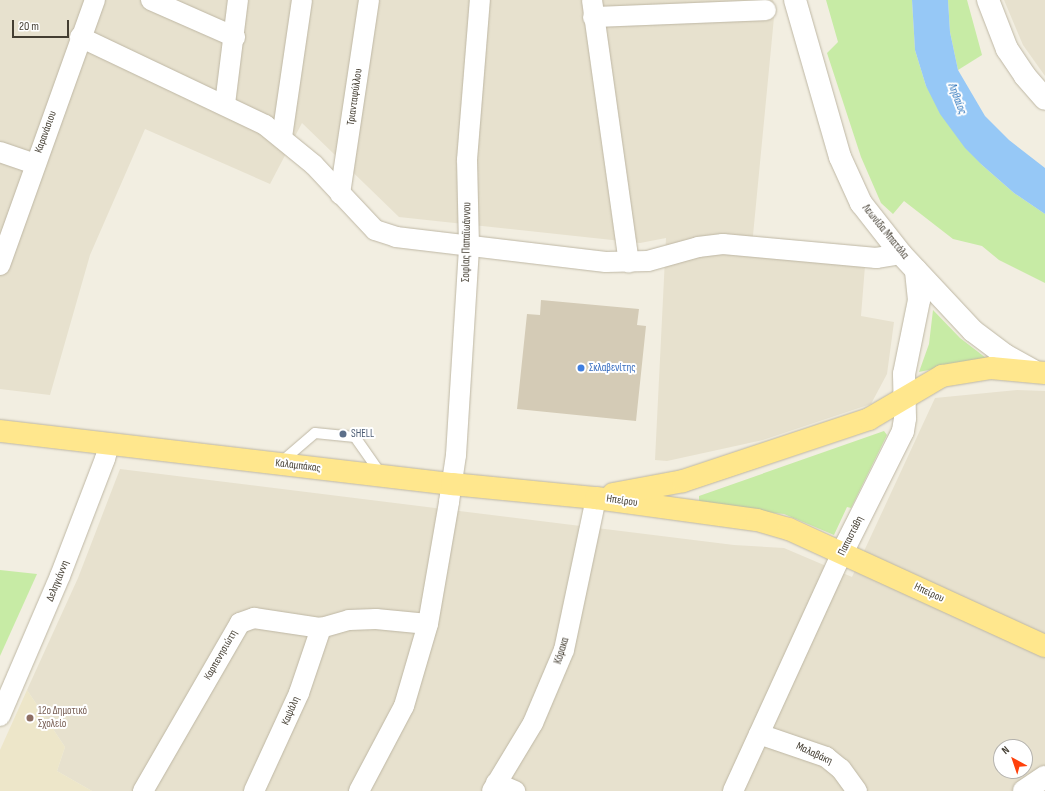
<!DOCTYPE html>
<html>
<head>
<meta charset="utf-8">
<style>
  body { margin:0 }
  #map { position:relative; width:1045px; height:791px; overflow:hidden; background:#f2eee1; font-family:"Sofia Sans Condensed",sans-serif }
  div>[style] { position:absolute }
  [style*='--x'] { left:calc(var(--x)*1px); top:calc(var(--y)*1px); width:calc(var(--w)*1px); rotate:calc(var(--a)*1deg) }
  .residential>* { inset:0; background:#e7e1ce }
  .education>* { inset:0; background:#ede6c9 }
  .green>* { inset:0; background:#c7eba5 }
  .water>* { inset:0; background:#96c8f6 }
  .building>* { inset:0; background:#d4cbb6 }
  .roads { filter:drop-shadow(0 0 1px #beb7a4) drop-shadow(0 0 1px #beb7a4) }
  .service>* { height:10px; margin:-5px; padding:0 5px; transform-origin:5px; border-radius:5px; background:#fff }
  .minor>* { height:20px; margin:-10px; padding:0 10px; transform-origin:10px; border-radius:10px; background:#fff }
  .tertiary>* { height:22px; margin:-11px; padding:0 11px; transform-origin:11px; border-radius:11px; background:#fff }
  .primary>* { height:22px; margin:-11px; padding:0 11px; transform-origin:11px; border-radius:11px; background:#ffe78d }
  .dots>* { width:11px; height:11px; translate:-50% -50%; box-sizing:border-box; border:2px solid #fff; border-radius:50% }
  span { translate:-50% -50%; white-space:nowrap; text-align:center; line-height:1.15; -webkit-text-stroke:4px #fff; paint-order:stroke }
  .street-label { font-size:11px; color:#443e32 }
  .shop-label { font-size:11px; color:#366cbe }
  .left { translate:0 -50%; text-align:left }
  .service-label { font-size:11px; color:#4e5e75 }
  .education-label { font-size:11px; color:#785e54 }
  .water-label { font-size:12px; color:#236eb8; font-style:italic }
  .north { position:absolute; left:993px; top:739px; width:40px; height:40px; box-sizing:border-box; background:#fff; border:1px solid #b4b2ad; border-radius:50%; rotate:320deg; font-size:11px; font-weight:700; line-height:16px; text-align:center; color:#443e32 }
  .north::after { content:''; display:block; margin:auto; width:14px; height:18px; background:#ff410b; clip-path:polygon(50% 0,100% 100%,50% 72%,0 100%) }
  .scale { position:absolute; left:12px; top:20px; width:57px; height:18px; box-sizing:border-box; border:2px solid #443e32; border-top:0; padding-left:5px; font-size:12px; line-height:14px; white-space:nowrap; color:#443e32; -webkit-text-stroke:3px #fff; paint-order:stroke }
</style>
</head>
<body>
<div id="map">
  <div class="residential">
    <div style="clip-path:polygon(0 0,773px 0,775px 7px,751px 256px,865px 266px,861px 316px,894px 322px,887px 374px,871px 404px,763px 440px,667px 461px,655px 460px,666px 238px,640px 243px,399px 217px,302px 123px,270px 184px,145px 129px,90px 255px,50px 395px,0 389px)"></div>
    <div style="clip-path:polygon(1004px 0,1045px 0,1045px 76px,1023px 45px)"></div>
    <div style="clip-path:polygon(evenodd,1017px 390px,1045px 391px,1045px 791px,92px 791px,57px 771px,65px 747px,27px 690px,78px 578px,120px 469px,734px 545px,784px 548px,852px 577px,935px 398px,1017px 390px,1001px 747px,1025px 747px,1025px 771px,1001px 771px,1001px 747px)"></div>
  </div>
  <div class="education">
    <div style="clip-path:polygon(27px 690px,65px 747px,57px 771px,92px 791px,0 791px,0 750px)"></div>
  </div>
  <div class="green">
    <div style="clip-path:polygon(826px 0,912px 0,915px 50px,926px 86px,982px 165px,1014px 193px,1045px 214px,1045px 283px,999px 260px,982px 246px,953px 239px,904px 201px,893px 214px,881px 203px,861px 157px,827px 53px,838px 42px)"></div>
    <div style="clip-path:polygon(948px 0,967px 0,982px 55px,958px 70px,950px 32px)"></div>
    <div style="clip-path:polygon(933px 310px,960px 338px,986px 358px,919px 372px,929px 344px)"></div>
    <div style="clip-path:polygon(884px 431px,887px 435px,851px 508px,847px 507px,834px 535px,784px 514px,699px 505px,699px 496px)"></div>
    <div style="clip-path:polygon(0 570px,37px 574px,0 656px)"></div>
  </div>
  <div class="water">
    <div style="clip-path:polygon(912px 0,948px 0,950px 32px,958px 70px,985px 116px,1009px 140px,1045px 168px,1045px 214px,1014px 193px,982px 165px,965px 148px,940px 114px,926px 86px,915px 50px)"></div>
  </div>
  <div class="building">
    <div style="clip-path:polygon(541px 300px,639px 309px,637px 325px,646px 326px,636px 421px,517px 409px,527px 314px,540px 315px)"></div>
  </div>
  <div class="roads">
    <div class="service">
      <div style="--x:280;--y:463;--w:46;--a:-40.6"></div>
      <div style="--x:315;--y:433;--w:40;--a:5.7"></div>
      <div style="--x:355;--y:437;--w:45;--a:54.9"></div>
    </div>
    <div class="minor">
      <div style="--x:151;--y:0;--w:92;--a:23.8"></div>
      <div style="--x:592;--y:0;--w:265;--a:82"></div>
      <div style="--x:593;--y:17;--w:173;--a:-2.3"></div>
      <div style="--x:80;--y:37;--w:205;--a:25.4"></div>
      <div style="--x:265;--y:125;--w:63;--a:39.2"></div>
      <div style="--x:314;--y:165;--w:89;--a:46.8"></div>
      <div style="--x:375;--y:230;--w:22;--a:18"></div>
      <div style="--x:396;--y:237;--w:211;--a:6.8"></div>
      <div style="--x:606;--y:262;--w:42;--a:-1.4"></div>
      <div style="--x:648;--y:261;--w:52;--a:-15.6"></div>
      <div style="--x:698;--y:247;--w:25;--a:-7"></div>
      <div style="--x:723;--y:244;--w:154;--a:5.2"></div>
      <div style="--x:876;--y:258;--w:25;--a:-9"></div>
      <div style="--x:225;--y:104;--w:105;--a:-82.9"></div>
      <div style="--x:282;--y:137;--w:138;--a:-81.7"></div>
      <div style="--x:0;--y:152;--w:37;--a:19"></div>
      <div style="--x:340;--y:194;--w:196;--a:-81.5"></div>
      <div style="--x:0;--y:265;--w:282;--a:-70.3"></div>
      <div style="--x:0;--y:716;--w:152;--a:-66.8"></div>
      <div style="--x:60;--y:576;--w:125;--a:-69"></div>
      <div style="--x:105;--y:459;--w:16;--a:-75"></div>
      <div style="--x:759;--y:734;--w:71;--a:18.9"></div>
      <div style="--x:826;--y:757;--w:19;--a:39"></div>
      <div style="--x:841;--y:769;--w:27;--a:54"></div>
      <div style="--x:496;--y:783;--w:21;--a:23"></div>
      <div style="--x:143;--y:791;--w:194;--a:-60"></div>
      <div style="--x:240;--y:623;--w:15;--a:-20"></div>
      <div style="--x:254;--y:618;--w:68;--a:8.5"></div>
      <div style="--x:321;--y:628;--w:29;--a:-16"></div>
      <div style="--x:349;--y:620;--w:27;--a:-2"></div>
      <div style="--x:376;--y:619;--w:52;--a:5.5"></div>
      <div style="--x:254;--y:791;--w:108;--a:-65.3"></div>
      <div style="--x:299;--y:693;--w:69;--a:-71.3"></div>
      <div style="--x:359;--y:791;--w:96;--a:-62.1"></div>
      <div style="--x:404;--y:706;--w:85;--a:-73.7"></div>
      <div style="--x:428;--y:624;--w:124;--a:-80.2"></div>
      <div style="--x:449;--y:502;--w:48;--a:-81.5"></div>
      <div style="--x:456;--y:455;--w:208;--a:-86.4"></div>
      <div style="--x:469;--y:247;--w:87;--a:-91.3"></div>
      <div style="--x:467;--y:160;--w:161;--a:-85.4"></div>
      <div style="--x:492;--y:791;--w:79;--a:-58.9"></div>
      <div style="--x:533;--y:723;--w:79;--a:-67"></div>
      <div style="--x:564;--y:650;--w:155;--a:-78.1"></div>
      <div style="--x:733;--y:791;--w:262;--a:-65.4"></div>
    </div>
    <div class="tertiary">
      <div style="--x:795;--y:0;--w:163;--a:74"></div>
      <div style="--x:840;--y:157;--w:51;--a:65.5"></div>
      <div style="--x:861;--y:203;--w:65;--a:51.9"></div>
      <div style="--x:901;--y:254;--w:105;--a:46.9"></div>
      <div style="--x:973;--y:331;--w:40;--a:37"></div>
      <div style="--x:1005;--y:355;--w:31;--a:29"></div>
      <div style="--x:988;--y:0;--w:53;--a:68.8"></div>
      <div style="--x:1007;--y:49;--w:32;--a:56"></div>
      <div style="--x:1025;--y:76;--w:30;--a:49"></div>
      <div style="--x:842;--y:553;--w:136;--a:-63.4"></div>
      <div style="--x:903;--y:431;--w:13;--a:-81"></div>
      <div style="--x:905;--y:418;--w:44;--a:-91.3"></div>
      <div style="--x:904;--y:374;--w:76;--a:-78.5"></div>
      <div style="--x:919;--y:300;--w:30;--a:-96"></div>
      <div style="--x:1024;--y:791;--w:25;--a:-34"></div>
    </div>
    <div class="primary">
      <div style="--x:0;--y:431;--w:455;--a:6.7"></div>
      <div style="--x:452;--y:484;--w:145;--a:5.6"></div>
      <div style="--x:596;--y:498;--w:162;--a:7.8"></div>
      <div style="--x:757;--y:520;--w:33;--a:16"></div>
      <div style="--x:789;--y:529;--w:281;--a:24.6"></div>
      <div style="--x:613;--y:494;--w:71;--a:-10.5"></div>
      <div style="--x:683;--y:481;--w:196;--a:-18.4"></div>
      <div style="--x:869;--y:419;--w:85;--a:-30.5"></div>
      <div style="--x:942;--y:376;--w:50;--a:-9.3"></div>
      <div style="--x:991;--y:368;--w:54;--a:5.3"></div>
    </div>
  </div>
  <div class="dots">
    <div style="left:581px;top:368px;background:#3f7fe0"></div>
    <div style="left:343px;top:434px;background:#5c6f8a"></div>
    <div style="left:30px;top:718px;background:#8d6e63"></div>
  </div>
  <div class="street-label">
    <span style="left:355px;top:97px;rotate:-82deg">Τριανταφύλλου</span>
    <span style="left:46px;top:132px;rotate:-70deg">Καρανάσιου</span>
    <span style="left:885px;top:232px;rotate:51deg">Λεωνίδα Μπατόλα</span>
    <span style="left:467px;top:242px;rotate:-89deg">Σοφίας Παπαϊωάννου</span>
    <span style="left:298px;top:466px;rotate:7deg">Καλαμπάκας</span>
    <span style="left:622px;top:501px;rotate:8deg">Ηπείρου</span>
    <span style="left:851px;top:536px;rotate:-63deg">Παπαστάθη</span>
    <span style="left:58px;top:581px;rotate:-68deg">Δεληγιάννη</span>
    <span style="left:929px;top:593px;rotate:25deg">Ηπείρου</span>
    <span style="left:562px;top:651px;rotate:-73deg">Κόρακα</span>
    <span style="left:221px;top:655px;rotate:-60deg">Καρπενησιώτη</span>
    <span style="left:291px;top:711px;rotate:-67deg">Καψάλη</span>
    <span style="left:814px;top:754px;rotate:25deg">Μαλαβάκη</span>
  </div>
  <div class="shop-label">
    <span class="left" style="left:589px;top:368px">Σκλαβενίτης</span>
  </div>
  <div class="service-label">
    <span class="left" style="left:351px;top:434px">SHELL</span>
  </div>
  <div class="education-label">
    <span class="left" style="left:38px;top:718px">12ο Δημοτικό<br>Σχολείο</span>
  </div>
  <div class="water-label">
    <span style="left:957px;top:99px;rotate:69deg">Ληθαίος</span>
  </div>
  <div class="north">N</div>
  <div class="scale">20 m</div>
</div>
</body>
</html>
